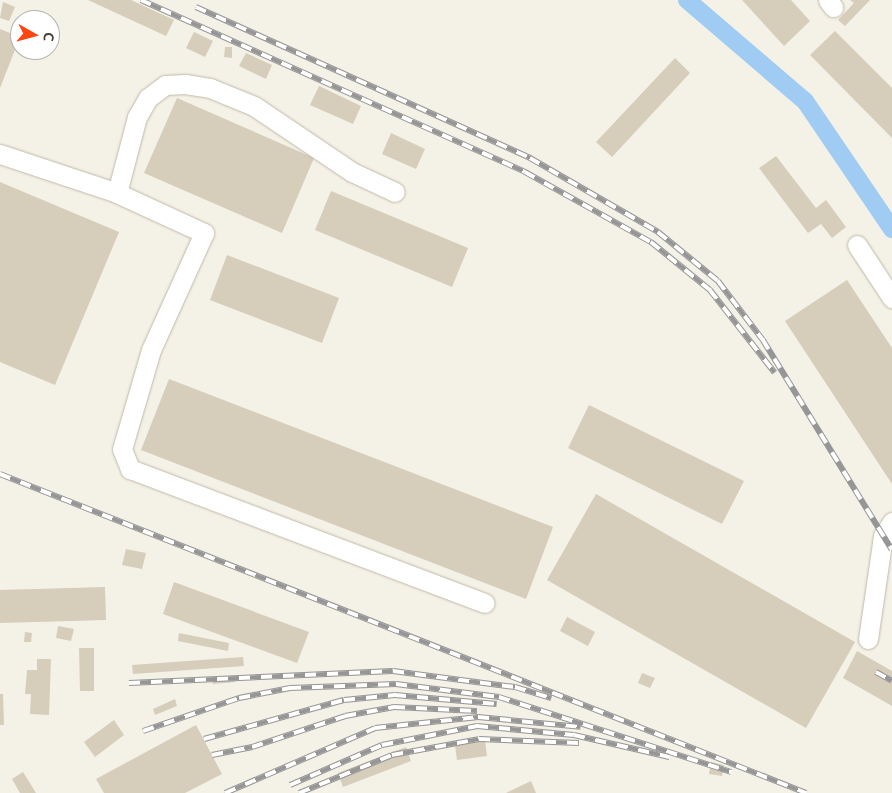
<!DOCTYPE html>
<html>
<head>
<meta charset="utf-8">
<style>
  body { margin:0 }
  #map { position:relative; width:892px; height:793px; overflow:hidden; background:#f4f1e6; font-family:Ubuntu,sans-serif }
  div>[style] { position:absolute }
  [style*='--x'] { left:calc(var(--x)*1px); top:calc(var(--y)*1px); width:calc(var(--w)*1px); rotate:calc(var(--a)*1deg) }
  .canal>* { height:18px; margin:-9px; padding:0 9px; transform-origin:9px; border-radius:9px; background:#a0ccf3 }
  .building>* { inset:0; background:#d6cdbb }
  .roads { filter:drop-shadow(0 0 1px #c0b9a8) drop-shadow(0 0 1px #c0b9a8) }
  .minor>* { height:19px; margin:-9.5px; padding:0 9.5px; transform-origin:9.5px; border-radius:9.5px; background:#fff }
  .rail>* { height:5.5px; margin-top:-2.75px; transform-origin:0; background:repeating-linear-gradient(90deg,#fff 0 11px,#969696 0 22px); box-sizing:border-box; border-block:1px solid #969696 }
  span { translate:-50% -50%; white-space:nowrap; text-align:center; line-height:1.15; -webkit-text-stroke:4px #fff; paint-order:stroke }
  .north { position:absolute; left:10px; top:10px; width:50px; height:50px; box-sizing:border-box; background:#fff; border:1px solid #b5b3ae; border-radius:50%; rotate:97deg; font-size:14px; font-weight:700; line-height:20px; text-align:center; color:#474135 }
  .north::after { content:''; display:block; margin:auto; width:18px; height:22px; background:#ff4512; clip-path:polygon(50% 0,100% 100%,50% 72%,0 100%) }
</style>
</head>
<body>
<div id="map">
  <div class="canal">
    <div style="--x:687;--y:0;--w:155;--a:40.6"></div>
    <div style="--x:805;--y:101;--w:155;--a:55.8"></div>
  </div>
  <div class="building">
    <div style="clip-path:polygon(88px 0,131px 0,174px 20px,166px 36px)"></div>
    <div style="clip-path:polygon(742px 0,791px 0,810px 21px,784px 46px)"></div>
    <div style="clip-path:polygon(850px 0,870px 0,845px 26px,838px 20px,854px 3px)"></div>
    <div style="clip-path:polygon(3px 2px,15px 7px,9px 21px,0 18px)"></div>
    <div style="clip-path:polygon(0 29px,20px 37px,0 88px)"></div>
    <div style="clip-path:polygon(835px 31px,892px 88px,892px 138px,810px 55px)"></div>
    <div style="clip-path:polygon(194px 32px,213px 41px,205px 57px,186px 48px)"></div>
    <div style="clip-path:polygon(225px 47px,232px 47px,232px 58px,224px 57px)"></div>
    <div style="clip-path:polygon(246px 53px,272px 65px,266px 79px,239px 66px)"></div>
    <div style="clip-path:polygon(675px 58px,690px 73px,612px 157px,596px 142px)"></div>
    <div style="clip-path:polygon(319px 86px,361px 106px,353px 124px,310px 105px)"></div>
    <div style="clip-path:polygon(177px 98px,314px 158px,282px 233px,144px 173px)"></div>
    <div style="clip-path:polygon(391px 133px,425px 149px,416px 169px,382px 154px)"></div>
    <div style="clip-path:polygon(776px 156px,816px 208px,826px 200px,846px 227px,832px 238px,821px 224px,808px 233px,759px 168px)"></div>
    <div style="clip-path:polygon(0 182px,119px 232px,55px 385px,0 362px)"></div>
    <div style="clip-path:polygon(331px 191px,468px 248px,452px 287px,315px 230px)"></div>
    <div style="clip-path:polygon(227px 255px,339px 298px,322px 343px,210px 300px)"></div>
    <div style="clip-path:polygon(847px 280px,892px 348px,892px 484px,785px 321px)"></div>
    <div style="clip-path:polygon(169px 379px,553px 527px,526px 599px,141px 450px)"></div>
    <div style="clip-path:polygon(589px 405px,744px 481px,722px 524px,568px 448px)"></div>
    <div style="clip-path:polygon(596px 494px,855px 642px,806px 728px,547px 580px)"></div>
    <div style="clip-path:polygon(126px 549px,146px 553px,142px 569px,122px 565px)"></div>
    <div style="clip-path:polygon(174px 582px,309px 632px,297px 663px,163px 614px)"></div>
    <div style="clip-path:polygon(105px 587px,106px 620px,0 623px,0 590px)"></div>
    <div style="clip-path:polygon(567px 617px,595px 632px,588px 646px,560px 631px)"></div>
    <div style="clip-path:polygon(58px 626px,74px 629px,71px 641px,56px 638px)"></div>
    <div style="clip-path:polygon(25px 632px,32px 633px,31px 642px,24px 642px)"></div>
    <div style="clip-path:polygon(179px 633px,229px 643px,228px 651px,178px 641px)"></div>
    <div style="clip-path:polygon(79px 648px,94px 648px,94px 691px,80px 691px)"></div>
    <div style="clip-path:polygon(857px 651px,892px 671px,892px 706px,843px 678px)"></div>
    <div style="clip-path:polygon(243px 657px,244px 666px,133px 674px,132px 665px)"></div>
    <div style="clip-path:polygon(37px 659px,51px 659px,49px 715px,30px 714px,31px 694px,25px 694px,27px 670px,37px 670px)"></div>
    <div style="clip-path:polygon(642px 673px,655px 678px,650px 688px,638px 683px)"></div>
    <div style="clip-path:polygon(235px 676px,235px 682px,213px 684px,212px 678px)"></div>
    <div style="clip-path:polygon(0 694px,3px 694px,4px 725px,0 725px)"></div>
    <div style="clip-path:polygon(175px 699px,177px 706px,155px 715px,153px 709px)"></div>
    <div style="clip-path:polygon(114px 720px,124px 735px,95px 757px,84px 742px)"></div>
    <div style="clip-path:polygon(196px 725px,222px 774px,185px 793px,104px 793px,96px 779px)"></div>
    <div style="clip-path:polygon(485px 741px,487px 756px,457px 760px,455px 745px)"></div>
    <div style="clip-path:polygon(406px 747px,411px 761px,343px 787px,338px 773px)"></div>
    <div style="clip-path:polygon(711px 762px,724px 765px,722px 776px,709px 774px)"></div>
    <div style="clip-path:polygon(23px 772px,36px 793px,20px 793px,12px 779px)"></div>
    <div style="clip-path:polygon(531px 781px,536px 793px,506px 793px)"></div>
  </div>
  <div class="roads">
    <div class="minor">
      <div style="--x:828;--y:0;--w:9;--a:54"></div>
      <div style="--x:0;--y:154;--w:123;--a:18.4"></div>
      <div style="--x:117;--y:193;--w:96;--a:24.7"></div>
      <div style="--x:204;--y:233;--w:128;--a:114.4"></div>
      <div style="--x:151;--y:350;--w:103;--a:106.3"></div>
      <div style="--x:122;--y:449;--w:22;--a:68"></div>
      <div style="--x:130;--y:469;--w:379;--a:20.7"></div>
      <div style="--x:117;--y:193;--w:79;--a:-75.3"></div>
      <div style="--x:137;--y:117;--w:22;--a:-60"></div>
      <div style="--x:148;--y:98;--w:21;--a:-37"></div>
      <div style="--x:165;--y:85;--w:20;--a:-3"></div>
      <div style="--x:185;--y:84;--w:25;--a:9"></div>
      <div style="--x:210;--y:88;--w:48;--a:22.2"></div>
      <div style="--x:254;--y:106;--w:118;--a:34"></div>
      <div style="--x:352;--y:172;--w:47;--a:24.9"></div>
      <div style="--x:857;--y:245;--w:64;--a:56.6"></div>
      <div style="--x:868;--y:639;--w:104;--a:-81.7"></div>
      <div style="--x:883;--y:536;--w:17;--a:-57"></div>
    </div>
  </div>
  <div class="rail">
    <div style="--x:141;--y:0;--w:421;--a:24.1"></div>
    <div style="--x:525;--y:172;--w:144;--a:29.1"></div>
    <div style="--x:651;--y:242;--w:76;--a:39.1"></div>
    <div style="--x:710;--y:290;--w:105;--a:51.9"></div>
    <div style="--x:196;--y:7;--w:367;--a:24.3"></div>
    <div style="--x:530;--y:158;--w:148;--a:30"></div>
    <div style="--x:658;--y:232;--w:77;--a:39.2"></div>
    <div style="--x:718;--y:281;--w:74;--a:52.7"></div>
    <div style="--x:763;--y:340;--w:246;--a:58.4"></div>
    <div style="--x:0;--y:474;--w:867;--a:21.59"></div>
    <div style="--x:876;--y:672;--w:18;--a:29"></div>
    <div style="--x:129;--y:683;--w:264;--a:-2.6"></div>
    <div style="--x:393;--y:671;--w:123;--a:7.5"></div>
    <div style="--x:515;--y:687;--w:38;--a:17"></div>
    <div style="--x:143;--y:731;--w:102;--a:-19"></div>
    <div style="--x:239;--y:698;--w:52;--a:-11.1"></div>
    <div style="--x:290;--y:688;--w:106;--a:-2.2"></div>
    <div style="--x:396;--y:684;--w:104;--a:7.2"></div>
    <div style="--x:499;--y:697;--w:244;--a:17.9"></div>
    <div style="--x:204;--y:739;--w:145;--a:-15.6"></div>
    <div style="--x:344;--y:700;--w:51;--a:-5.6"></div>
    <div style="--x:395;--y:695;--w:102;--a:5"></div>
    <div style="--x:212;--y:755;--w:41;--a:-11.3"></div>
    <div style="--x:252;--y:747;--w:98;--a:-18.4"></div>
    <div style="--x:345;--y:716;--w:50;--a:-10.4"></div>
    <div style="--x:394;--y:707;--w:83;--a:2.8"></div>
    <div style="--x:290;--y:785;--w:100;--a:-23.5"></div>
    <div style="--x:382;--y:745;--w:97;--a:-11.3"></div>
    <div style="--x:477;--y:726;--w:97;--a:5.3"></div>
    <div style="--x:574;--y:735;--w:98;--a:13"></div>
    <div style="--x:225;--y:793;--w:163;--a:-23.4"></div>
    <div style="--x:375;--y:728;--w:104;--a:-6.1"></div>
    <div style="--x:478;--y:717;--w:103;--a:5.5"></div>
    <div style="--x:299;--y:793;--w:100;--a:-22.2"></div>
    <div style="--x:392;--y:755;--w:88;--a:-10.4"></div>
    <div style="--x:479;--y:739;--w:100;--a:2.3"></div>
  </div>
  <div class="north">С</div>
</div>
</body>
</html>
